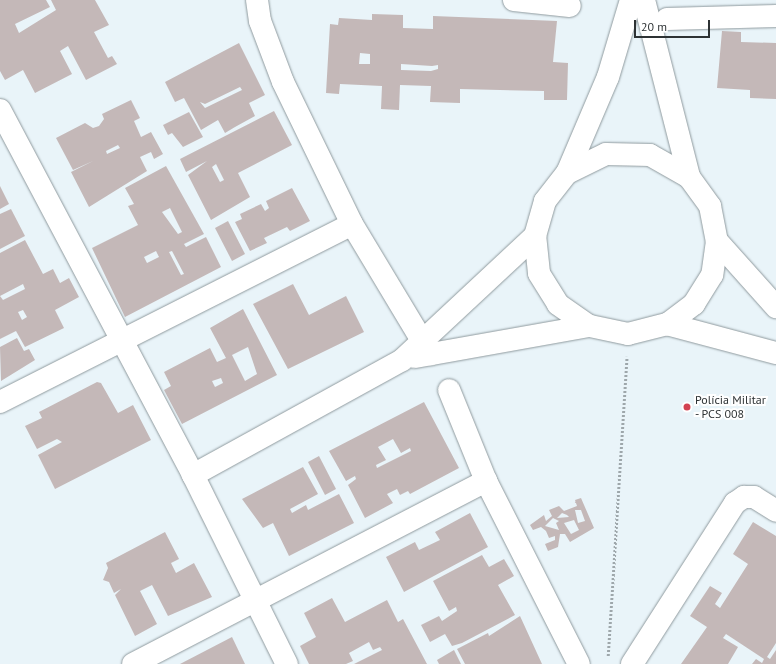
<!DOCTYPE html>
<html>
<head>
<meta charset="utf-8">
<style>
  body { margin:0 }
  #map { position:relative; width:776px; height:664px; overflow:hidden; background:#e9f4f9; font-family:"PT Sans",sans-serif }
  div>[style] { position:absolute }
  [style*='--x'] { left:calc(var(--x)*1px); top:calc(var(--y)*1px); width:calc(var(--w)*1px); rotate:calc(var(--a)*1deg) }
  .building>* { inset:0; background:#c4b8b8 }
  .path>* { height:2.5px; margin-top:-1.25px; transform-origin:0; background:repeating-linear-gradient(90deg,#9ea7ab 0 2px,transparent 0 4px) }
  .roads { filter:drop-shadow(0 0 1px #8f9a9e) drop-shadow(0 0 1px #8f9a9e) }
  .minor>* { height:22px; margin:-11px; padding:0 11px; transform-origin:11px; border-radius:11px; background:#fff }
  .tertiary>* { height:22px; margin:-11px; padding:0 11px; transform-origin:11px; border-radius:11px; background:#fff }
  .dots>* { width:11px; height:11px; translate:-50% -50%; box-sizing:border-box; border:2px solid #fff; border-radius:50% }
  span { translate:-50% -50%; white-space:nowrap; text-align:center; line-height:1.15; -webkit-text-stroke:4px #fff; paint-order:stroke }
  .poi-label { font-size:12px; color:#2d3234 }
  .left { translate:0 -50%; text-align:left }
  .scale { position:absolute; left:634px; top:20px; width:76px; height:18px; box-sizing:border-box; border:2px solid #2d3234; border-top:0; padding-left:5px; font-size:12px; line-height:14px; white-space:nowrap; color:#2d3234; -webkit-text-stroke:3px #fff; paint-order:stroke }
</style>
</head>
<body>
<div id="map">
  <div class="building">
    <div style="clip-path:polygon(0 0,46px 0,50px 7px,15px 24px,19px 33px,56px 10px,51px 0,95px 0,109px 25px,94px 32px,108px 58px,112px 56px,117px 64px,86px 80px,68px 46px,60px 51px,72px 74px,35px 93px,23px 70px,5px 80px,0 71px)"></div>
    <div style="clip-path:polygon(evenodd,372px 14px,403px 15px,403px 28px,433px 29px,433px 16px,557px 21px,553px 62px,568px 63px,567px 100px,544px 100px,544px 91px,460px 89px,460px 103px,430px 102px,431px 86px,400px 85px,399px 110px,381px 109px,382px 86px,340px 84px,339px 94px,326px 93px,330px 24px,338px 25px,339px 18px,372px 20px,372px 14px,360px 53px,370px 54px,370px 64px,359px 64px,360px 53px,372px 14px,401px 64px,432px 66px,438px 65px,438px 69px,431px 71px,401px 70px,401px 64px)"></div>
    <div style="clip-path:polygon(722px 31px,741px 32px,741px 42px,776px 43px,776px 99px,750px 98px,750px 90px,717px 88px)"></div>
    <div style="clip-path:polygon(evenodd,239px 43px,265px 95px,249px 103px,255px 116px,235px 127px,225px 133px,218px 120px,201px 130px,184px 98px,175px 102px,165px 82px,239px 43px,240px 87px,242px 90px,205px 108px,200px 102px,205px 104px,240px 87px)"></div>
    <div style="clip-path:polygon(evenodd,131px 100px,140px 118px,134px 121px,141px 137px,151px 132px,163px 154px,154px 159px,151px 152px,140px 157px,147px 171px,89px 207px,71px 172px,93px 161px,73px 170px,56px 138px,85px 123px,93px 128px,99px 126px,104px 119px,102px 114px,131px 100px,118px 145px,120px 148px,107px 154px,106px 151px,118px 145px)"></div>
    <div style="clip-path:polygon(evenodd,274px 111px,292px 145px,238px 173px,250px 197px,211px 220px,188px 175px,207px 161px,186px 172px,180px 159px,274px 111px,216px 164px,224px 180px,220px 182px,212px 167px,216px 164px)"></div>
    <div style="clip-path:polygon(189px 112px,203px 137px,183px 147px,172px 133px,168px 135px,163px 125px)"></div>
    <div style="clip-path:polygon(evenodd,166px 166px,204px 234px,184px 244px,186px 247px,206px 237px,221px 267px,125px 317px,92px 248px,138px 225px,128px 206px,134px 204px,125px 188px,166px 166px,170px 208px,182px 232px,178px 234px,162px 212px,170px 208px,166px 166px,156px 251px,159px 257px,147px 263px,144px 257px,156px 251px,166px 166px,172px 251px,184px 274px,181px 275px,169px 252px,172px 251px)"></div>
    <div style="clip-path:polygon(0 186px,9px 204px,0 209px)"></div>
    <div style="clip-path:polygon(292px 188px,310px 221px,290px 231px,287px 227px,264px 238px,267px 243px,250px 251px,235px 222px,242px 219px,240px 214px,261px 204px,265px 211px,269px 208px,266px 201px)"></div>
    <div style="clip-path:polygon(11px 209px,25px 236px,0 249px,0 214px)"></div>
    <div style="clip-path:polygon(228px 221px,245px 254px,232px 261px,215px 228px)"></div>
    <div style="clip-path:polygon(evenodd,25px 240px,43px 274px,53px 269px,60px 283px,69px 278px,79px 297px,55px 310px,64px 328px,25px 347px,16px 331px,0 339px,0 253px,25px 240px,23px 284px,25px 289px,3px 300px,0 296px,23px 284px,25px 240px,23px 310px,27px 317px,22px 320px,18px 312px,23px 310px)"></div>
    <div style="clip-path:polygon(293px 284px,309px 315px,346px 296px,364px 332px,288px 369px,253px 304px)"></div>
    <div style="clip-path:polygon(evenodd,243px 309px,277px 375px,182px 424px,164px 390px,171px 386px,164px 372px,210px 348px,217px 362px,226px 358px,210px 328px,243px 309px,248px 347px,257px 374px,245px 381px,232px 355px,248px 347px,243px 309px,221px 378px,223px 383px,215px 387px,212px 381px,221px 378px)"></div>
    <div style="clip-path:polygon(17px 338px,24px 351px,29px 349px,35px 360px,1px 381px,0 347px)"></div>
    <div style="clip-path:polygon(97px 382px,101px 383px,118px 413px,133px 405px,151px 440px,55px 489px,38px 455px,62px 442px,57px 439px,37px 449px,25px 426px,42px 418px,39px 412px)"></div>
    <div style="clip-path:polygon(evenodd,424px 402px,459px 468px,410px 494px,408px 491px,400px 495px,397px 489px,387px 494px,393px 503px,365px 518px,348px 485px,356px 479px,355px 476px,346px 481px,329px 451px,424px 402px,393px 439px,401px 453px,410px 448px,411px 451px,377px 468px,376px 465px,386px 460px,378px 447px,393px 439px)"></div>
    <div style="clip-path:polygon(319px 456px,336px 489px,325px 495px,308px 462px)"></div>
    <div style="clip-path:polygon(303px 467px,318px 494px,290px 509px,292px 513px,306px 505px,308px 510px,339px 494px,354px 523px,289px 556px,273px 523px,263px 528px,242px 499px)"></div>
    <div style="clip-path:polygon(evenodd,581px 498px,594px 528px,570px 542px,565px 534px,560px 534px,558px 547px,548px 551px,545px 544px,555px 540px,555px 536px,549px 538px,546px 531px,541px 527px,533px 530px,530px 525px,544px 515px,546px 521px,552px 516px,549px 510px,559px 506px,564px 511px,577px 506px,575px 500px,581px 498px,575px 510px,581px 510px,585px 521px,578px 523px,575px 510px,581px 498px,562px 513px,567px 515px,569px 517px,557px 518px,562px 513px,581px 498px,553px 518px,559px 521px,556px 523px,559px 530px,545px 526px,553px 518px,581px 498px,574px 520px,579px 530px,571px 534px,564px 523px,574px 520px)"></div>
    <div style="clip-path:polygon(470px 513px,488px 547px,404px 592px,386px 557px,415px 542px,419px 550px,440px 540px,435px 532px)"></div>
    <div style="clip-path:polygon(753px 522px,776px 536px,776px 643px,767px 657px,770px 659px,776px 650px,776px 664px,752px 664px,756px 659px,762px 663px,764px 659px,726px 634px,723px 638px,738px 647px,728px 664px,681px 664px,707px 627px,690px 616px,710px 586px,722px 593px,715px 604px,720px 608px,748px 564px,733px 554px)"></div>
    <div style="clip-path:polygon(165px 532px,179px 559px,171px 563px,176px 573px,194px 563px,212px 597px,168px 616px,152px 585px,140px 591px,157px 624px,135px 636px,115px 595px,121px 589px,114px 593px,109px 582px,103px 580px,108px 568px,106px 563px)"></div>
    <div style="clip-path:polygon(482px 555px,489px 567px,504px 559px,514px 576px,498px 585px,515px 615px,462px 643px,452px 646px,445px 634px,430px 642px,421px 625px,439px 616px,442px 621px,457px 611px,456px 607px,449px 611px,433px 581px)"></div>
    <div style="clip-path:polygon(332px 598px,345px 622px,387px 600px,398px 622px,403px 619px,427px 664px,354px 664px,382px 650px,380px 647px,385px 645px,373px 650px,369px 642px,349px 653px,353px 661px,346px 664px,309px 664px,300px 646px,316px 637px,304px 613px)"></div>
    <div style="clip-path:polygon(520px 616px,542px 664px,465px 664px,457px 649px,488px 633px,489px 636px)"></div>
    <div style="clip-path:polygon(232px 637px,245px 664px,180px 664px)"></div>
    <div style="clip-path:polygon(454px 650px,461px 664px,439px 664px,437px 660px)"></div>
  </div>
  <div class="path">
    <div style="--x:608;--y:656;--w:300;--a:-86.4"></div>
  </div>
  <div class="roads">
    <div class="minor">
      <div style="--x:257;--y:0;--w:21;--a:82"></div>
      <div style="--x:260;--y:21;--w:65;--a:69.3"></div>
      <div style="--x:283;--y:82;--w:158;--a:64.1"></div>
      <div style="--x:514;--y:0;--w:56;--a:6.1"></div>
      <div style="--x:667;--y:19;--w:109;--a:-1.6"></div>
      <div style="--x:0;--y:110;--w:413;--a:62.1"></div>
      <div style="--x:193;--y:475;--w:211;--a:63.6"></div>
      <div style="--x:415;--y:357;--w:177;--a:-10.1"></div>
      <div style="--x:0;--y:402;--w:394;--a:-26.8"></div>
      <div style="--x:352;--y:224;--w:152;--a:59"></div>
      <div style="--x:193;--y:475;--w:239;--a:-28.8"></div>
      <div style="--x:402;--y:360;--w:182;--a:-43"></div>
      <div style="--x:486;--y:481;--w:205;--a:63.1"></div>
      <div style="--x:133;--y:664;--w:398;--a:-27.4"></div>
      <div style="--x:486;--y:481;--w:98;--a:-112.1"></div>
      <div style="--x:632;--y:664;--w:191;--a:-57.4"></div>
      <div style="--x:735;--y:503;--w:11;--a:-34"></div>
      <div style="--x:744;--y:497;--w:10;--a:0"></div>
      <div style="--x:754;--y:497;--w:26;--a:32"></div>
    </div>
    <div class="tertiary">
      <div style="--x:644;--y:0;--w:183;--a:75.7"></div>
      <div style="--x:567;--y:173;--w:104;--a:-66.9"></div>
      <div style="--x:608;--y:77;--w:80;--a:-73.4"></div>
      <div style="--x:717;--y:241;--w:34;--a:98"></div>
      <div style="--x:712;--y:275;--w:34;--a:122"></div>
      <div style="--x:694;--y:304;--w:34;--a:143"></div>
      <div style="--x:667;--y:324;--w:40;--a:165.6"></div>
      <div style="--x:628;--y:334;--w:40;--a:-168"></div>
      <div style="--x:589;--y:326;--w:38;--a:-145"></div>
      <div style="--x:558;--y:304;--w:36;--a:-122"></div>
      <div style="--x:539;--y:273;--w:37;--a:-96"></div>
      <div style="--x:535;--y:236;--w:36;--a:-74"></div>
      <div style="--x:545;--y:201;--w:36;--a:-52"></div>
      <div style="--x:567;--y:173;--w:43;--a:-26"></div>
      <div style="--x:606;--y:154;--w:44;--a:1.3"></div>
      <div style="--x:650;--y:155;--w:45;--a:29.4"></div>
      <div style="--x:689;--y:177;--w:36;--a:54"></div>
      <div style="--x:710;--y:206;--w:36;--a:79"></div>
      <div style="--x:717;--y:241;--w:89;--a:48.2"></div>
      <div style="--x:667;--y:324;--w:113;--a:14.9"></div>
    </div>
  </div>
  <div class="dots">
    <div style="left:687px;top:407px;background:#d24252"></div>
  </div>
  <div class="poi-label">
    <span class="left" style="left:695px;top:407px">Polícia Militar<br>- PCS 008</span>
  </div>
  <div class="scale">20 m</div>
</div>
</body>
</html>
